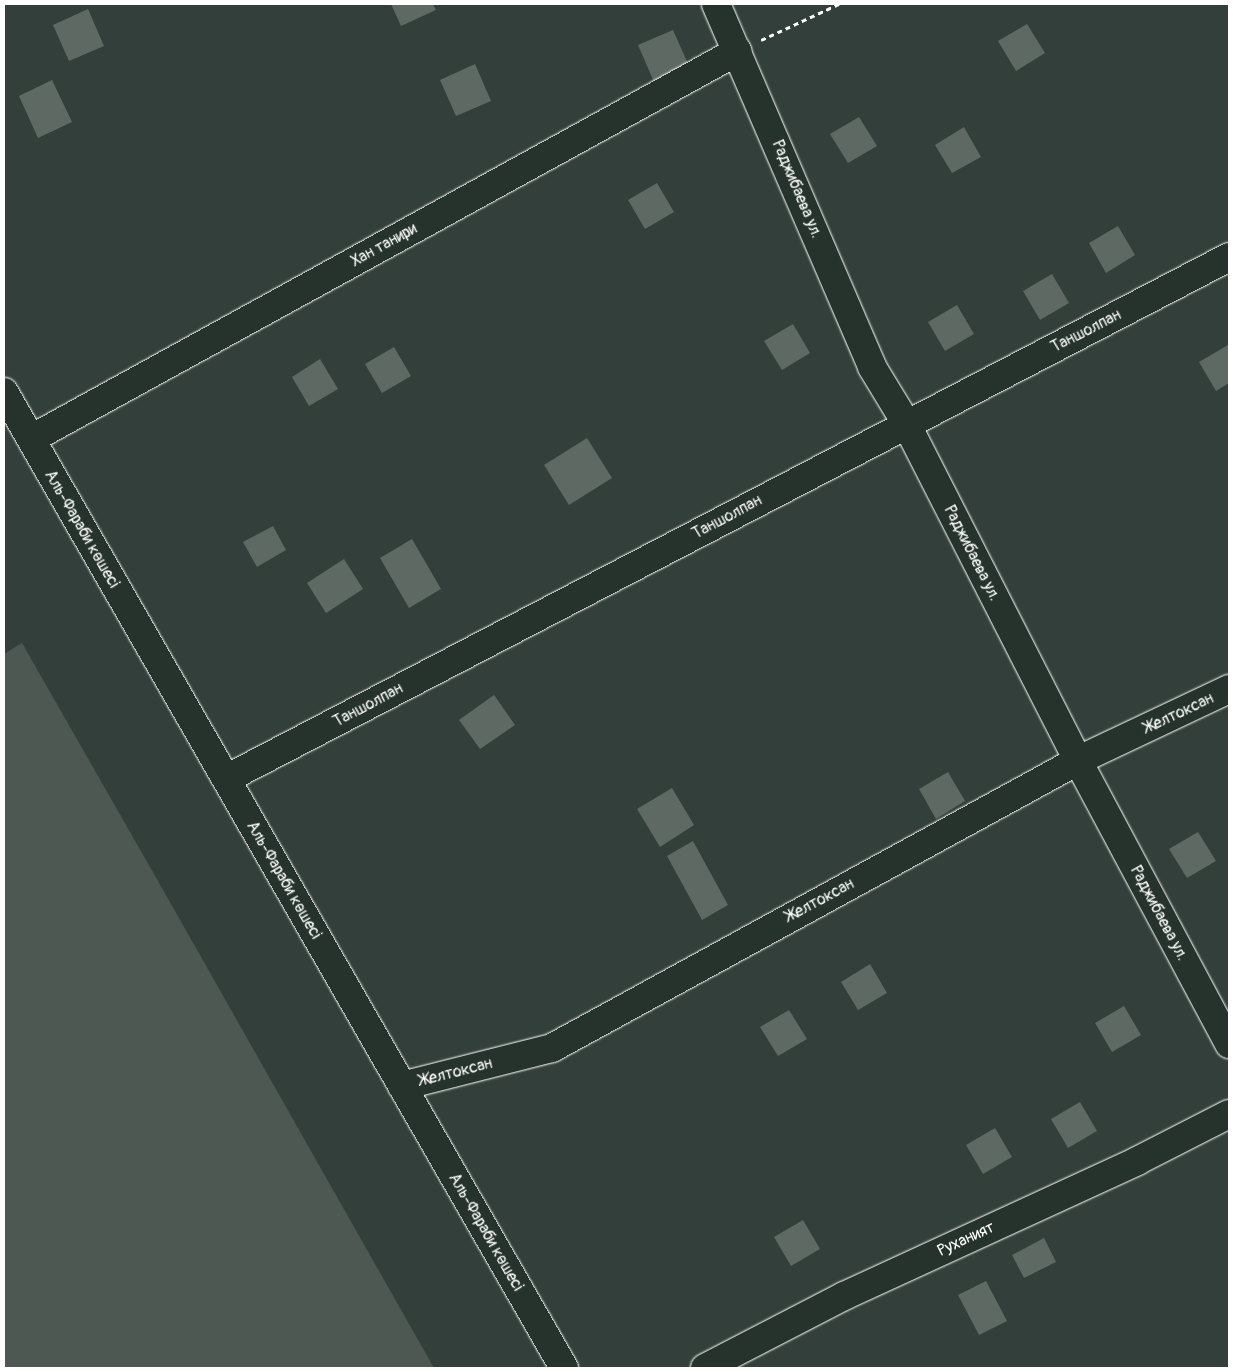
<!DOCTYPE html>
<html>
<head>
<meta charset="utf-8">
<style>
  body { margin:0 }
  #map { position:relative; width:1233px; height:1372px; overflow:hidden; background:#333f3a; font-family:Pangolin,sans-serif }
  div>[style] { position:absolute }
  [style*='--x'] { left:calc(var(--x)*1px); top:calc(var(--y)*1px); width:calc(var(--w)*1px); rotate:calc(var(--a)*1deg) }
  .green>* { inset:0; background:#4d5853 }
  .building>* { inset:0; background:#5f6964 }
  .path>* { height:3px; margin-top:-1.5px; transform-origin:0; background:repeating-linear-gradient(90deg,#fff 0 5px,transparent 0 9px) }
  .roads { filter:drop-shadow(0 0 1px #fff) drop-shadow(0 0 1px #fff) }
  .minor>* { height:28px; margin:-14px; padding:0 14px; transform-origin:14px; border-radius:14px; background:#26332d }
  .major>* { height:28px; margin:-14px; padding:0 14px; transform-origin:14px; border-radius:14px; background:#26332d }
  span { translate:-50% -50%; white-space:nowrap; text-align:center; line-height:1.15; -webkit-text-stroke:5px #26332d; paint-order:stroke }
  .street-label { font-size:16px; color:#fff }
  .frame { position:absolute; inset:0; border:5px solid #fff; pointer-events:none }
</style>
</head>
<body>
<div id="map">
  <div class="green">
    <div style="clip-path:polygon(22px 643px,158px 881px,434px 1368px,4px 1368px,4px 654px)"></div>
  </div>
  <div class="building">
    <div style="clip-path:polygon(391px 4px,433px 4px,436px 10px,401px 26px)"></div>
    <div style="clip-path:polygon(88px 9px,104px 46px,69px 61px,53px 25px)"></div>
    <div style="clip-path:polygon(1027px 24px,1045px 53px,1016px 71px,998px 41px)"></div>
    <div style="clip-path:polygon(673px 30px,689px 66px,654px 82px,638px 45px)"></div>
    <div style="clip-path:polygon(475px 64px,491px 101px,456px 116px,440px 80px)"></div>
    <div style="clip-path:polygon(52px 80px,72px 122px,38px 138px,19px 96px)"></div>
    <div style="clip-path:polygon(859px 117px,877px 146px,848px 163px,830px 134px)"></div>
    <div style="clip-path:polygon(964px 127px,981px 157px,952px 173px,935px 145px)"></div>
    <div style="clip-path:polygon(657px 183px,674px 212px,645px 229px,628px 200px)"></div>
    <div style="clip-path:polygon(1118px 226px,1135px 255px,1106px 273px,1089px 243px)"></div>
    <div style="clip-path:polygon(1052px 274px,1069px 303px,1040px 320px,1023px 291px)"></div>
    <div style="clip-path:polygon(957px 305px,974px 334px,945px 351px,928px 322px)"></div>
    <div style="clip-path:polygon(793px 324px,810px 353px,782px 370px,764px 341px)"></div>
    <div style="clip-path:polygon(1228px 345px,1229px 383px,1216px 391px,1199px 362px)"></div>
    <div style="clip-path:polygon(394px 347px,411px 376px,382px 393px,365px 364px)"></div>
    <div style="clip-path:polygon(320px 359px,338px 389px,309px 406px,292px 377px)"></div>
    <div style="clip-path:polygon(587px 438px,612px 478px,569px 505px,544px 465px)"></div>
    <div style="clip-path:polygon(273px 526px,286px 550px,257px 567px,243px 542px)"></div>
    <div style="clip-path:polygon(412px 539px,441px 589px,409px 608px,380px 558px)"></div>
    <div style="clip-path:polygon(344px 559px,363px 589px,326px 613px,307px 583px)"></div>
    <div style="clip-path:polygon(494px 695px,515px 725px,480px 749px,459px 720px)"></div>
    <div style="clip-path:polygon(948px 772px,965px 801px,936px 819px,919px 789px)"></div>
    <div style="clip-path:polygon(672px 788px,694px 825px,660px 847px,637px 809px)"></div>
    <div style="clip-path:polygon(1198px 832px,1216px 861px,1187px 878px,1169px 849px)"></div>
    <div style="clip-path:polygon(693px 841px,728px 905px,702px 920px,667px 856px)"></div>
    <div style="clip-path:polygon(870px 964px,887px 993px,858px 1010px,841px 982px)"></div>
    <div style="clip-path:polygon(1124px 1006px,1141px 1035px,1112px 1052px,1095px 1023px)"></div>
    <div style="clip-path:polygon(789px 1010px,807px 1039px,778px 1056px,760px 1027px)"></div>
    <div style="clip-path:polygon(1080px 1102px,1097px 1131px,1068px 1148px,1051px 1119px)"></div>
    <div style="clip-path:polygon(995px 1128px,1012px 1157px,983px 1174px,966px 1145px)"></div>
    <div style="clip-path:polygon(803px 1220px,820px 1249px,791px 1266px,774px 1237px)"></div>
    <div style="clip-path:polygon(1044px 1238px,1056px 1262px,1024px 1278px,1012px 1255px)"></div>
    <div style="clip-path:polygon(986px 1281px,1007px 1321px,979px 1335px,958px 1295px)"></div>
  </div>
  <div class="path">
    <div style="--x:761;--y:40;--w:86;--a:-24.8"></div>
  </div>
  <div class="roads">
    <div class="minor">
      <div style="--x:716;--y:4;--w:395;--a:66.7"></div>
      <div style="--x:872;--y:367;--w:66;--a:58.7"></div>
      <div style="--x:906;--y:423;--w:379;--a:63"></div>
      <div style="--x:1078;--y:761;--w:321;--a:61.9"></div>
      <div style="--x:31;--y:439;--w:806;--a:-28.76"></div>
      <div style="--x:226;--y:779;--w:1131;--a:-27.49"></div>
      <div style="--x:402;--y:1086;--w:155;--a:-14.2"></div>
      <div style="--x:552;--y:1048;--w:603;--a:-28.65"></div>
      <div style="--x:1081;--y:759;--w:164;--a:-25.3"></div>
      <div style="--x:705;--y:1368;--w:157;--a:-27.4"></div>
      <div style="--x:844;--y:1296;--w:323;--a:-24.7"></div>
      <div style="--x:1137;--y:1161;--w:103;--a:-27.1"></div>
    </div>
    <div class="major">
      <div style="--x:4;--y:392;--w:1125;--a:60.15"></div>
    </div>
  </div>
  <div class="street-label">
    <span style="left:797px;top:189px;rotate:67deg">Раджибаева ул.</span>
    <span style="left:384px;top:245px;rotate:-29deg">Хан танири</span>
    <span style="left:1086px;top:331px;rotate:-27deg">Таншолпан</span>
    <span style="left:727px;top:517px;rotate:-28deg">Таншолпан</span>
    <span style="left:82px;top:529px;rotate:60deg">Аль-Фараби көшесі</span>
    <span style="left:972px;top:553px;rotate:63deg">Раджибаева ул.</span>
    <span style="left:368px;top:705px;rotate:-28deg">Таншолпан</span>
    <span style="left:1179px;top:713px;rotate:-25deg">Желтоксан</span>
    <span style="left:284px;top:880px;rotate:60deg">Аль-Фараби көшесі</span>
    <span style="left:820px;top:900px;rotate:-28deg">Желтоксан</span>
    <span style="left:1159px;top:913px;rotate:62deg">Раджибаева ул.</span>
    <span style="left:456px;top:1072px;rotate:-14deg">Желтоксан</span>
    <span style="left:486px;top:1232px;rotate:60deg">Аль-Фараби көшесі</span>
    <span style="left:966px;top:1239px;rotate:-25deg">Руханият</span>
  </div>
  <div class="frame"></div>
</div>
</body>
</html>
